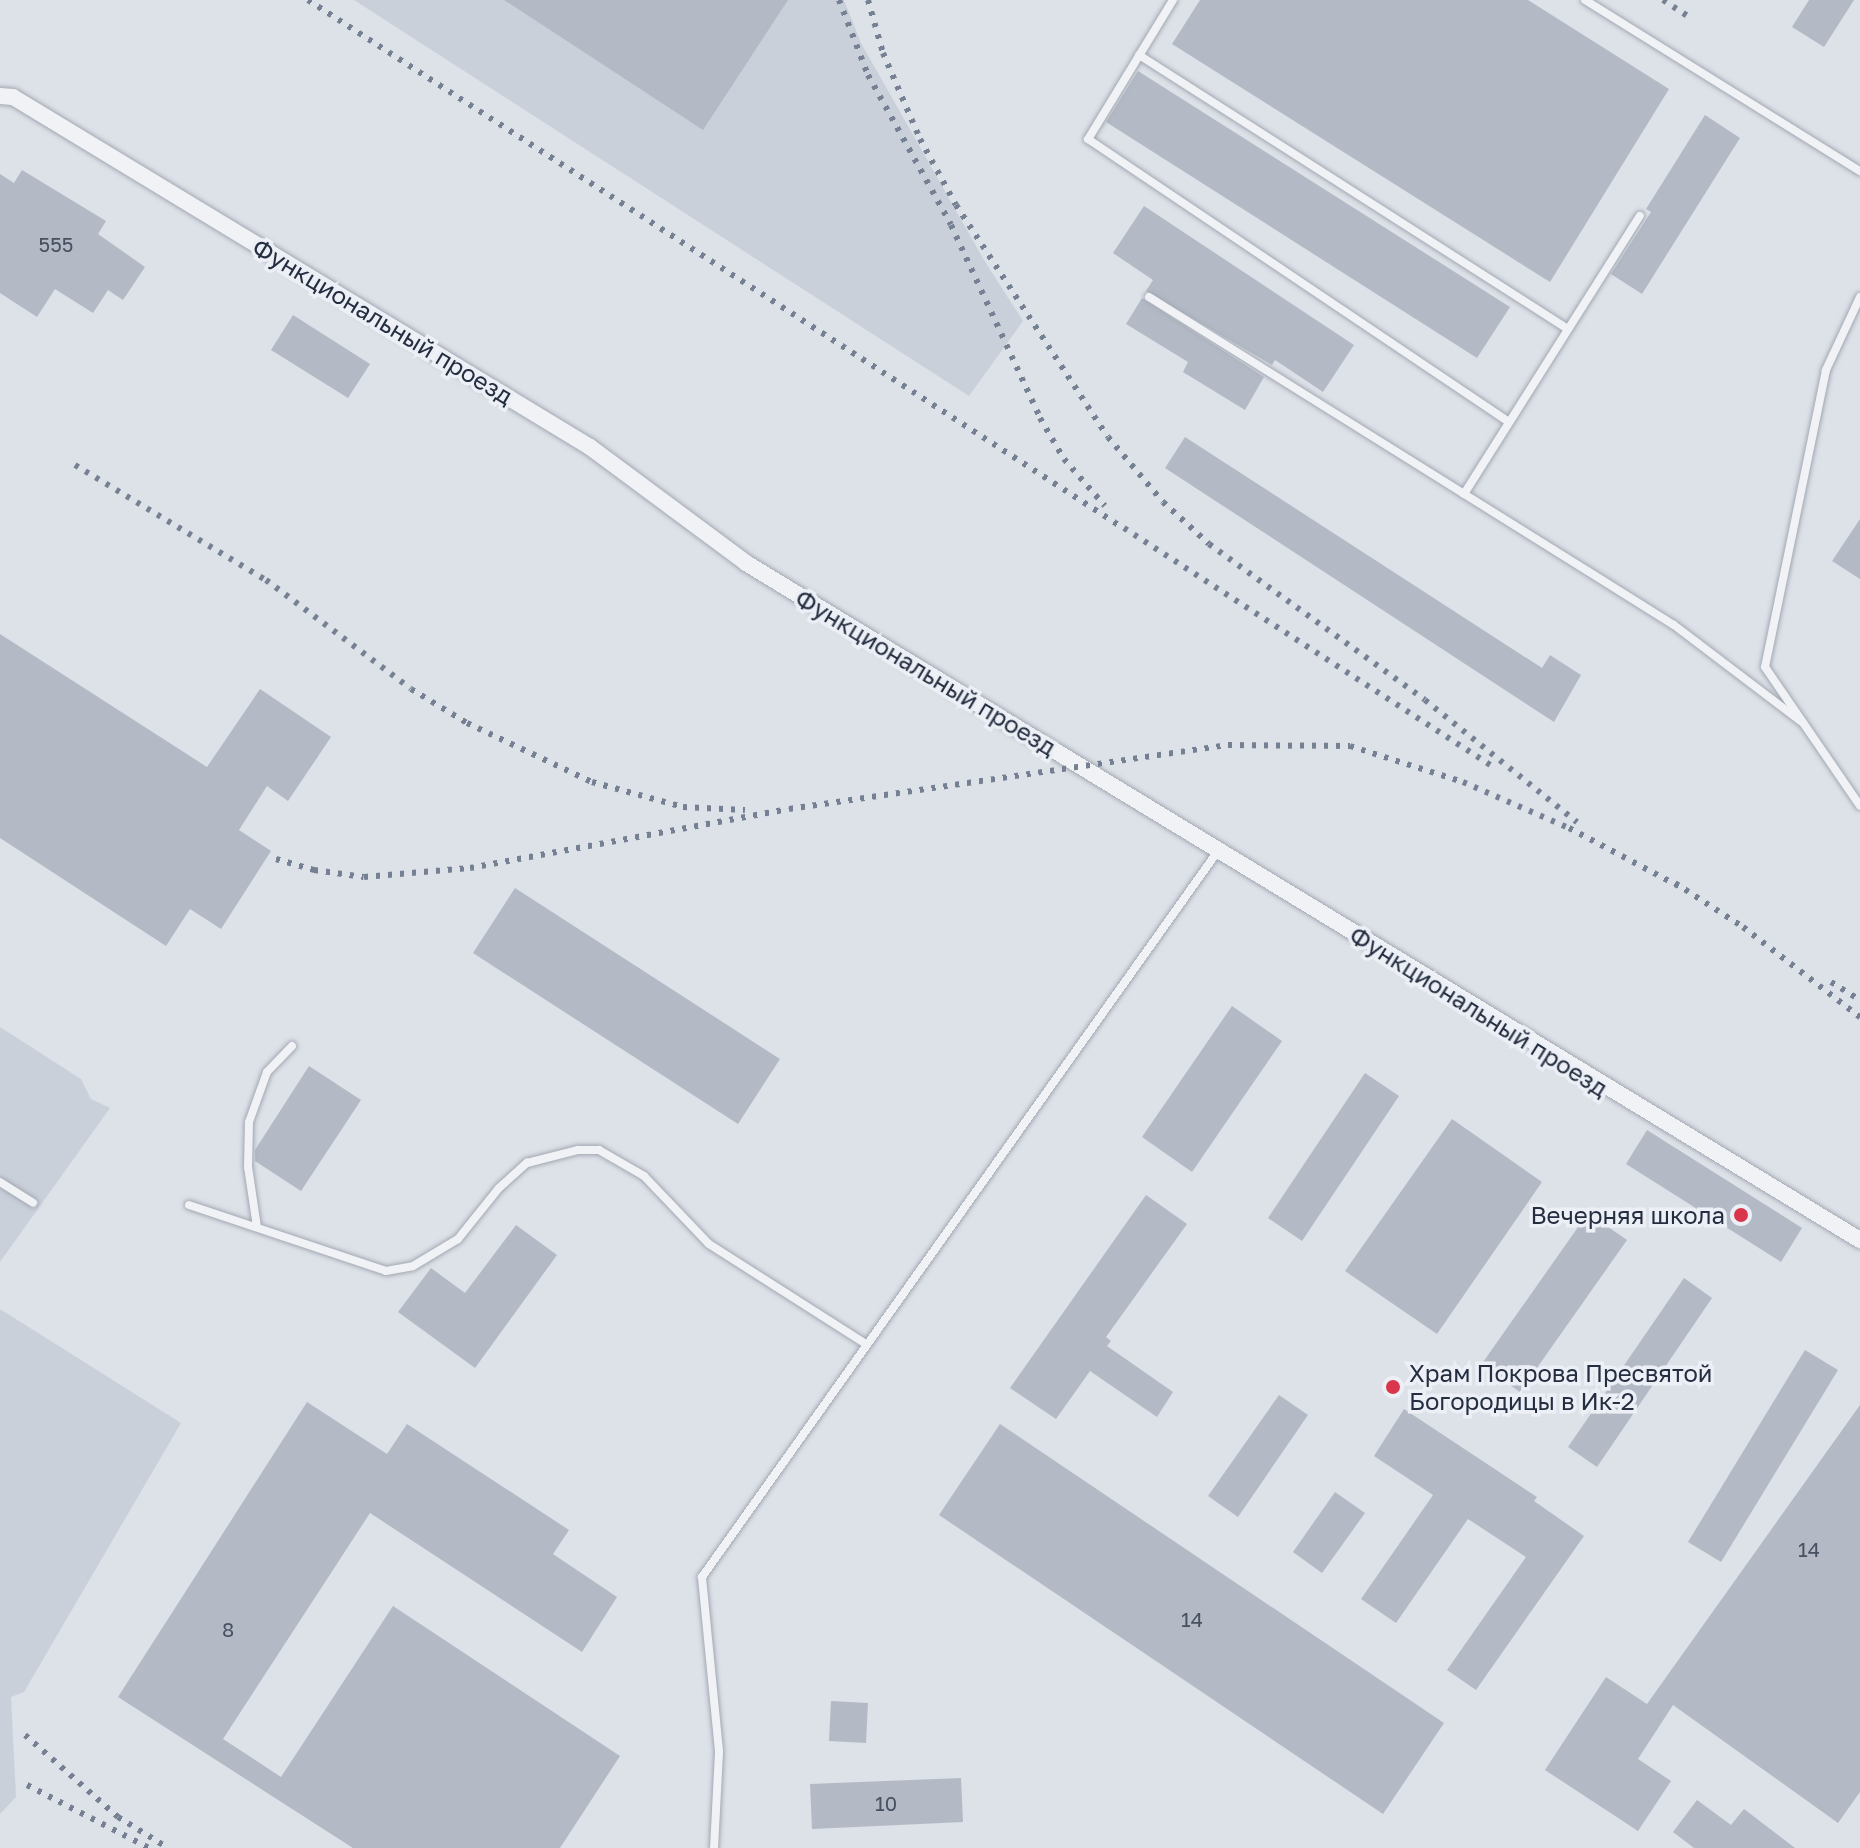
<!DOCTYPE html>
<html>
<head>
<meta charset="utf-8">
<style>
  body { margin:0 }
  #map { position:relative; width:1860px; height:1848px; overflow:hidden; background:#dde1e8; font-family:"Golos Text",sans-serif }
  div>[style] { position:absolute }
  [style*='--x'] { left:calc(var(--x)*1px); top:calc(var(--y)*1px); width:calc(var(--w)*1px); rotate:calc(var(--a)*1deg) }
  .built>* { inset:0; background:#cad0da }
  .building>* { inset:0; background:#b3bac5 }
  .roads { filter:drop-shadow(0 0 2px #a2a8b2) drop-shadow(0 0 2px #a2a8b2) }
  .lane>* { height:8px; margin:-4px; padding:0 4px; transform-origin:4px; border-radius:4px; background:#f0f2f6 }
  .street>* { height:16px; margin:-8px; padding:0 8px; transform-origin:8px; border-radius:8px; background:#f0f2f6 }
  .rail>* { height:6px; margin-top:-3px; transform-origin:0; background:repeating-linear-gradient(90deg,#758093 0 4px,transparent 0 12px) }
  .dots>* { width:22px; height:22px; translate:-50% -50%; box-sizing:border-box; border:4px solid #ecf0f6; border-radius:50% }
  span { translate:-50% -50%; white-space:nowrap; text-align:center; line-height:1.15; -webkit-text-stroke:7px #ecf0f6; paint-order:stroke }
  .number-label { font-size:20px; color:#485161 }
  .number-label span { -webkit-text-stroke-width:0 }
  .street-label { font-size:24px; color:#252e40 }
  .poi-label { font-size:24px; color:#252e40 }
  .right { translate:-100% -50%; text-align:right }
  .left { translate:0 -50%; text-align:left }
</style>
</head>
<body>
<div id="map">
  <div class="built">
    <div style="clip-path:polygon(354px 0,844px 0,861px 43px,984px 260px,1023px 321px,969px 396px)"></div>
    <div style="clip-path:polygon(0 1027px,81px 1079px,91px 1099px,110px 1108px,0 1262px)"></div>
    <div style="clip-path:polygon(0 1309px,181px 1423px,24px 1692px,11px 1697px,16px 1797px,0 1814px)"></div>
  </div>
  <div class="building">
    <div style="clip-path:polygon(504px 0,788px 0,703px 130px)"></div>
    <div style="clip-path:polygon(1200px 0,1528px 0,1669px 89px,1550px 282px,1172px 44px)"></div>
    <div style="clip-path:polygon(1809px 0,1854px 0,1824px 47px,1792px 27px)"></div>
    <div style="clip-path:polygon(1138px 71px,1510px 307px,1477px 358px,1106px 122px)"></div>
    <div style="clip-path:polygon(1705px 115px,1740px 138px,1642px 294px,1611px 274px,1651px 212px,1646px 209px)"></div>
    <div style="clip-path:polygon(22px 170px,106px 221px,98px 234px,145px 267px,123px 300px,108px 290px,93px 313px,55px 289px,37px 317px,0 293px,0 174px,14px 183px)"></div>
    <div style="clip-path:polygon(1144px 206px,1354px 345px,1323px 392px,1275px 360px,1272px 365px,1146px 291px,1153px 280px,1113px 253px)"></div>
    <div style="clip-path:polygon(1142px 298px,1264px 377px,1245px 410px,1183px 372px,1188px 362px,1126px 324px)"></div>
    <div style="clip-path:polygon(293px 315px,370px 364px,348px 398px,271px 350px)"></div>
    <div style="clip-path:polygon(1185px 437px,1542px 668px,1550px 655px,1581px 675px,1554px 722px,1165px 468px)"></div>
    <div style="clip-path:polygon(1860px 519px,1860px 579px,1832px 561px)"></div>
    <div style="clip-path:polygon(0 634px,207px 767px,260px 689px,331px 737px,288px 801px,267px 786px,239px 830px,271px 851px,221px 929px,190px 909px,166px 946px,0 838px)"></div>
    <div style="clip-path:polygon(515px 888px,780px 1059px,738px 1124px,473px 953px)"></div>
    <div style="clip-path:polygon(1232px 1006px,1282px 1041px,1192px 1172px,1142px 1137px)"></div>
    <div style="clip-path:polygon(309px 1066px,361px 1100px,301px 1191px,255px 1161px,255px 1150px)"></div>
    <div style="clip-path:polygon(1365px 1073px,1399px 1096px,1302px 1241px,1268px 1218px)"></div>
    <div style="clip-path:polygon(1452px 1119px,1542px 1182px,1437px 1334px,1345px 1271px)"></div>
    <div style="clip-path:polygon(1647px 1130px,1802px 1228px,1781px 1262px,1626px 1164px)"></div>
    <div style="clip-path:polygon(1146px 1195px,1187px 1224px,1106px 1337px,1111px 1341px,1107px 1346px,1173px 1392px,1157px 1417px,1090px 1371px,1056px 1419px,1010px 1388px)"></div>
    <div style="clip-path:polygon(1588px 1213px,1627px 1240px,1520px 1392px,1481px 1365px)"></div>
    <div style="clip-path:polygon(516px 1225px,557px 1255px,475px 1368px,398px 1312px,431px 1268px,465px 1293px)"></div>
    <div style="clip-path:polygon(1684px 1278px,1712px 1298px,1597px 1467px,1568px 1447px)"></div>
    <div style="clip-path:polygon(1805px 1350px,1838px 1370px,1721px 1562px,1688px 1542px)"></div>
    <div style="clip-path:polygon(1279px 1395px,1308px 1415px,1238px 1517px,1208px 1496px)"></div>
    <div style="clip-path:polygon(307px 1402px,387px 1454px,407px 1424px,569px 1530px,553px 1554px,617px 1597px,582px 1652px,370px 1513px,223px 1739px,281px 1777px,393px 1606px,620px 1756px,560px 1848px,353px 1848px,118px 1697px)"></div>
    <div style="clip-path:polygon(1860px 1405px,1860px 1792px,1838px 1823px,1673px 1705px,1638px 1759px,1671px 1781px,1638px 1831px,1545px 1770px,1606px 1677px,1647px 1704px)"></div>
    <div style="clip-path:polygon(1404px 1409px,1537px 1497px,1534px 1501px,1584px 1536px,1476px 1690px,1447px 1670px,1526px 1557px,1468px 1519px,1396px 1623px,1361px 1599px,1433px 1495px,1374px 1456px)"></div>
    <div style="clip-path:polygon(1000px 1424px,1444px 1723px,1383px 1814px,939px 1515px)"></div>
    <div style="clip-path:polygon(1335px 1492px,1365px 1513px,1322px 1573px,1293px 1552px)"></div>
    <div style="clip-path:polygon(831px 1701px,868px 1703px,866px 1743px,829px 1741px)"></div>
    <div style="clip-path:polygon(961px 1778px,963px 1822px,812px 1829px,810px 1784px)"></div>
    <div style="clip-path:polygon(1697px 1800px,1731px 1825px,1744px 1809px,1795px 1848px,1694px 1848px,1673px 1832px)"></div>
  </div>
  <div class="roads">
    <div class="lane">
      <div style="--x:1173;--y:0;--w:163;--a:121.4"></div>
      <div style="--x:1088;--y:139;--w:507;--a:33.91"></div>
      <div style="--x:1585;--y:0;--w:324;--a:31.9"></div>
      <div style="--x:1139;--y:55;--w:509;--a:32.57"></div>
      <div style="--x:1149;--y:297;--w:619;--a:32"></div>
      <div style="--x:1674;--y:625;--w:162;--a:37.2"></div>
      <div style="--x:1860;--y:297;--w:81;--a:115"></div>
      <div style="--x:1826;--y:370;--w:303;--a:101.6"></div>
      <div style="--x:1765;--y:667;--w:168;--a:55.6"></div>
      <div style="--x:1464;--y:494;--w:329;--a:-57.7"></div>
      <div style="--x:0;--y:1182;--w:39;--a:32"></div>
      <div style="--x:189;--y:1205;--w:208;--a:18.5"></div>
      <div style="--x:386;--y:1271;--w:27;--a:-10"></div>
      <div style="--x:413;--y:1266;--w:52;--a:-31"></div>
      <div style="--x:458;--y:1239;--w:65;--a:-51.2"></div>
      <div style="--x:499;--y:1188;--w:38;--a:-42"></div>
      <div style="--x:527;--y:1163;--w:53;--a:-14.3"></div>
      <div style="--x:578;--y:1150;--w:21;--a:0"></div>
      <div style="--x:599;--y:1150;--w:52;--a:30"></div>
      <div style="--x:644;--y:1176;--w:94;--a:46.3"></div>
      <div style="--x:709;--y:1244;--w:186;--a:32.5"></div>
      <div style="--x:257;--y:1227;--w:61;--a:-98.5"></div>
      <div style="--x:248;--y:1167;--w:45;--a:-88.7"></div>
      <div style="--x:249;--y:1122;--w:53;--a:-70.2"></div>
      <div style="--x:267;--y:1072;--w:36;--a:-46"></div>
      <div style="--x:714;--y:1848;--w:97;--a:-87"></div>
      <div style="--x:719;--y:1751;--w:175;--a:-95.6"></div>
      <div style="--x:702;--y:1577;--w:891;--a:-54.6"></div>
    </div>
    <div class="street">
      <div style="--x:0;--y:96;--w:13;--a:4"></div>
      <div style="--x:13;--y:97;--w:675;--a:31.24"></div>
      <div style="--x:590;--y:447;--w:194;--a:36.6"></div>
      <div style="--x:746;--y:563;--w:1304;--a:31.29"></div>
    </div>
  </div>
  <div class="rail">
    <div style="--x:308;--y:0;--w:967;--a:32.93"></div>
    <div style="--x:839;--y:0;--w:80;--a:68.9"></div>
    <div style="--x:868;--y:75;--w:171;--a:61"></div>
    <div style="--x:951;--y:225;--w:213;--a:65.2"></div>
    <div style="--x:1040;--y:418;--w:48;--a:59.7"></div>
    <div style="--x:1064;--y:459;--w:62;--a:48.9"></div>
    <div style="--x:868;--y:0;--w:55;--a:74.2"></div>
    <div style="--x:883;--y:53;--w:94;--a:66.7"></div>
    <div style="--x:920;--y:139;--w:75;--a:61.4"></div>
    <div style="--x:956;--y:205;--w:277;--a:56.8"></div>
    <div style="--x:1108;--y:437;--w:85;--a:49.8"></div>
    <div style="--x:1163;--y:502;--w:62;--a:42.4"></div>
    <div style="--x:1209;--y:544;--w:266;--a:35.8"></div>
    <div style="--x:1425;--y:700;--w:195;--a:38.8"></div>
    <div style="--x:1663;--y:0;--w:31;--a:33"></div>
    <div style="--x:75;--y:465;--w:223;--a:31.1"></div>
    <div style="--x:266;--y:580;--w:181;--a:36.9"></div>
    <div style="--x:411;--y:689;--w:66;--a:31.3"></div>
    <div style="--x:467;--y:723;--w:138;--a:25.3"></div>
    <div style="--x:592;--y:782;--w:94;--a:15.4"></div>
    <div style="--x:683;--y:807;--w:62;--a:2.8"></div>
    <div style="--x:1124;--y:528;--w:440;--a:32.9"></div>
    <div style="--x:276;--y:859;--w:40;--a:16"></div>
    <div style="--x:314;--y:870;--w:50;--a:8"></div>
    <div style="--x:364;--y:877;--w:106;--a:-4.9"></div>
    <div style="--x:470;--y:868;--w:324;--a:-10.5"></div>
    <div style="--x:789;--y:809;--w:444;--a:-8.3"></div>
    <div style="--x:1228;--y:745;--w:122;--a:0.5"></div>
    <div style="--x:1350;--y:746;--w:119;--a:17.7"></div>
    <div style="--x:1463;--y:782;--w:116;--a:23.5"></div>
    <div style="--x:1569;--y:828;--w:130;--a:27.9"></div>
    <div style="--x:1675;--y:883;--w:81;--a:32.9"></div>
    <div style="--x:1743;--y:927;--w:148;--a:37.6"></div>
    <div style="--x:1831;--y:982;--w:34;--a:32"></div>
    <div style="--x:25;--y:1735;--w:124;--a:41.4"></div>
    <div style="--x:118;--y:1817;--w:59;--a:31.8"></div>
    <div style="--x:27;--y:1785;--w:137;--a:27.3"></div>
  </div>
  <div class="dots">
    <div style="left:1741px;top:1215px;background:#d9364c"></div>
    <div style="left:1393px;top:1387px;background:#d9364c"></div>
  </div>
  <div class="number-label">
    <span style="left:56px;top:244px">555</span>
    <span style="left:1809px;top:1549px">14</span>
    <span style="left:1192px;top:1619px">14</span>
    <span style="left:228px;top:1629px">8</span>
    <span style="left:886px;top:1803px">10</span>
  </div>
  <div class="street-label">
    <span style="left:383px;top:321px;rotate:31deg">Функциональный проезд</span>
    <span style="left:926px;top:672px;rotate:31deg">Функциональный проезд</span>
    <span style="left:1479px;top:1011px;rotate:32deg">Функциональный проезд</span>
  </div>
  <div class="poi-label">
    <span class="right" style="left:1725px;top:1215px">Вечерняя школа</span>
    <span class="left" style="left:1409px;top:1387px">Храм Покрова Пресвятой<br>Богородицы в Ик-2</span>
  </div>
</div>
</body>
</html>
